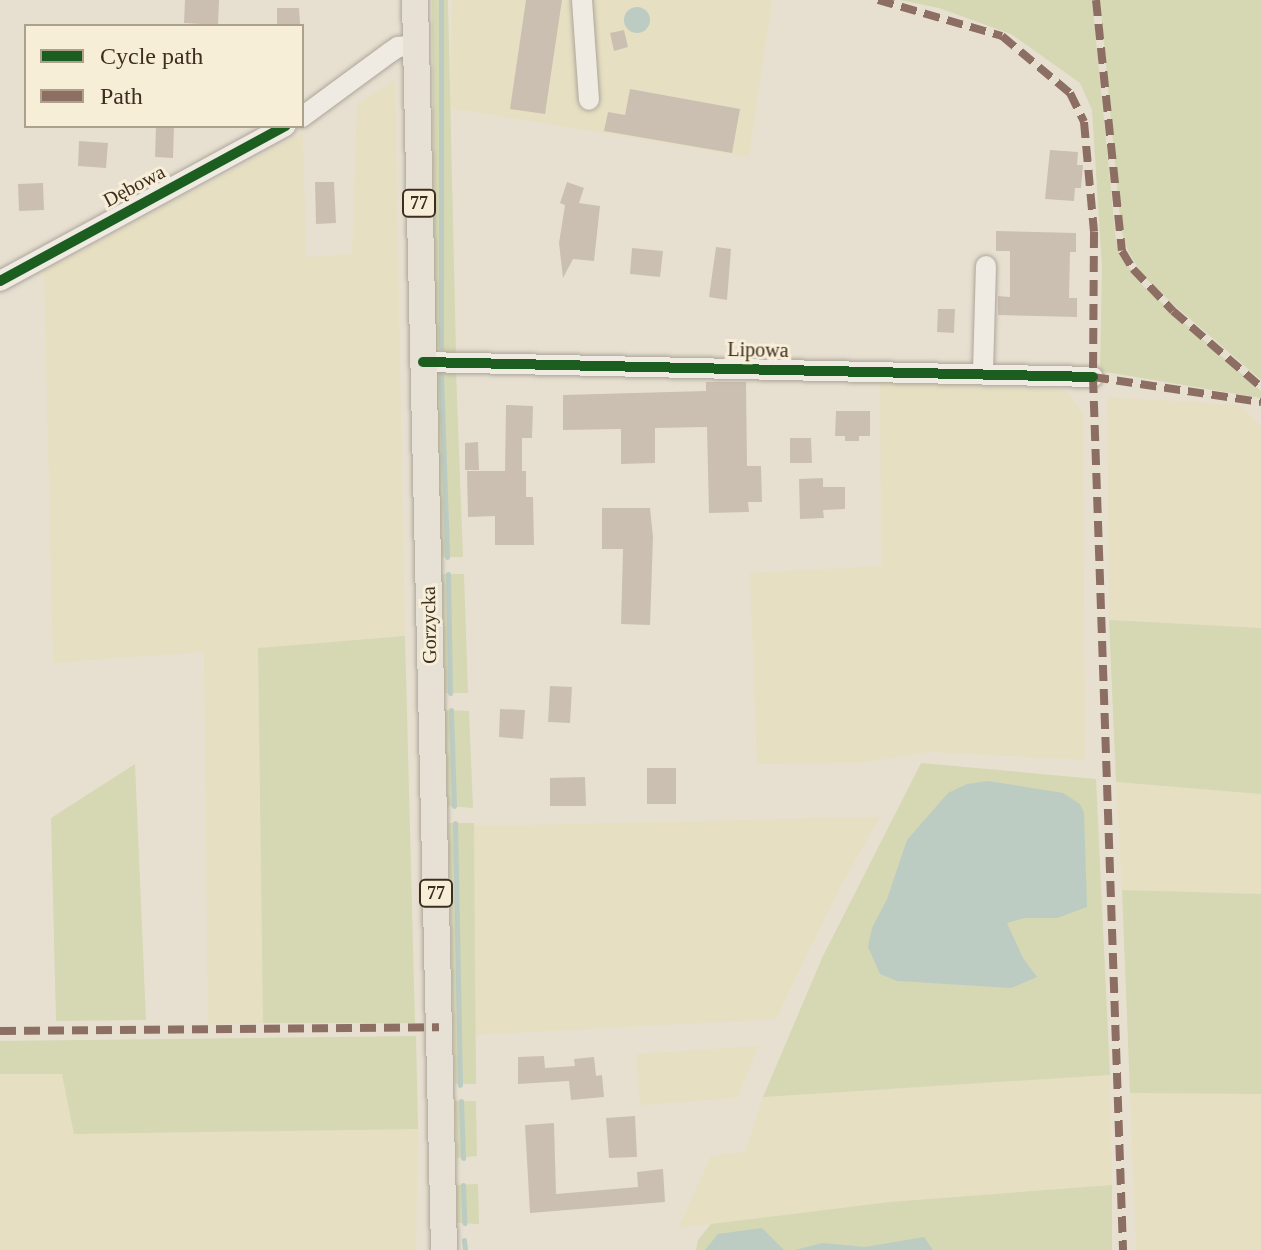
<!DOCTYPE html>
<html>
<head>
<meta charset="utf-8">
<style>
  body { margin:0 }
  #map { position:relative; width:1261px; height:1250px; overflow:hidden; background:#e7e0d1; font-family:"Times New Roman",serif }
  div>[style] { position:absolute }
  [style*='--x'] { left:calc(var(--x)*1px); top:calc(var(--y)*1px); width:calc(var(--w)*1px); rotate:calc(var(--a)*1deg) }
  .farmland>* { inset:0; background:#e6dfc2 }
  .green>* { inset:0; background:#d6d7b3 }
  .water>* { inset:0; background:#bcccc2 }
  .round { border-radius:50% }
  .stream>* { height:5px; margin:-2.5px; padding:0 2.5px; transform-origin:2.5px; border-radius:2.5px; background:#bcccc2 }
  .building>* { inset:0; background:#cbbfb2 }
  .roads { filter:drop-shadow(0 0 2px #ada599) drop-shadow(0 0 2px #ada599) }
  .minor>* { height:20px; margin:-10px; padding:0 10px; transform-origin:10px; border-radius:10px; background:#efebe3 }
  .major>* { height:26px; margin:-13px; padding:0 13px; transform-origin:13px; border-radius:13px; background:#e6e1d4 }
  .quiet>* { height:8px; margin-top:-4px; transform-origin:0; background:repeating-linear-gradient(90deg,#8d6e63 0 16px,transparent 0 24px) }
  .cycleway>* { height:10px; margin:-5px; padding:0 5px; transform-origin:5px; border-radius:5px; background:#1b5e20 }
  span { translate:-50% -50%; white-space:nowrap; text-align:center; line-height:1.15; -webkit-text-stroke:6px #f7eed8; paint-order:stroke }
  .shield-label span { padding:2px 6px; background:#f7eed8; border:2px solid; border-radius:6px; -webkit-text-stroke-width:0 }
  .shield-label { font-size:18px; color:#3d2e20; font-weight:700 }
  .street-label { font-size:20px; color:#3d2e20 }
  .legend { position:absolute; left:24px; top:24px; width:280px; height:104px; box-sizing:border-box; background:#f7eed8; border:2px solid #ada18e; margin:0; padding:10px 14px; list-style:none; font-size:24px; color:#3d2e20 }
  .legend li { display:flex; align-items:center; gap:16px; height:40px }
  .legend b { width:40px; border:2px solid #ada18e }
</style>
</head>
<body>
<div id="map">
  <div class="farmland">
    <div style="clip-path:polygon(452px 0,772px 0,749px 157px,450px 108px)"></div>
    <div style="clip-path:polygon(395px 81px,405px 636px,258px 648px,263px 1023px,208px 1025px,204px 652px,53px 663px,44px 271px,303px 133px,306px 257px,352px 254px,357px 103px)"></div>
    <div style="clip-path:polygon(880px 381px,1067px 391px,1083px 413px,1085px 760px,929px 752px,860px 763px,757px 764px,750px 573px,881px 566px)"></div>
    <div style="clip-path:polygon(1107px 397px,1239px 405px,1261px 425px,1261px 628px,1109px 620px)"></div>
    <div style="clip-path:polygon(1116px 782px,1261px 794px,1261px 894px,1122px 890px)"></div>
    <div style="clip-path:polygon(880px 817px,838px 891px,776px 1019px,475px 1035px,474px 826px)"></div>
    <div style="clip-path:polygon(758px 1046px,738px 1098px,640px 1105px,636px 1054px)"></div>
    <div style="clip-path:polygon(0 1074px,62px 1074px,75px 1134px,418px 1129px,416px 1250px,0 1250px)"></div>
    <div style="clip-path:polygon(1110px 1075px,1112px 1185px,890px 1202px,678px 1228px,711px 1156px,745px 1152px,763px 1097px)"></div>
    <div style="clip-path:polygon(1130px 1093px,1261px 1094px,1261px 1250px,1136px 1250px)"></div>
  </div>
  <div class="green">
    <div style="clip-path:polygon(432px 0,448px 0,456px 353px,447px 353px,435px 346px)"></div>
    <div style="clip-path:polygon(900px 0,1092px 0,1116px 241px,1122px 258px,1144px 287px,1261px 391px,1261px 398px,1100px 371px,1102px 267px,1092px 110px,1080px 83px,1011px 34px,939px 8px)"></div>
    <div style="clip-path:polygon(1100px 0,1261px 0,1261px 380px,1174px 305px,1143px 276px,1128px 251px,1121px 229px)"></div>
    <div style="clip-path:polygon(456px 371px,463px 557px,442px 557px,436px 372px)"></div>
    <div style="clip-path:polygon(442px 574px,464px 574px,468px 693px,445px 693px)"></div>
    <div style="clip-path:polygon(1109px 620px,1261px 628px,1261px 794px,1116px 782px)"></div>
    <div style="clip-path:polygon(405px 636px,415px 1023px,263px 1023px,258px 648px)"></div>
    <div style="clip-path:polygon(445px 710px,469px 711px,473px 808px,447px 806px)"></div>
    <div style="clip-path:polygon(921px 763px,1096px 779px,1110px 1075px,763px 1097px,822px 958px)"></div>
    <div style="clip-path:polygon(135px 764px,146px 1020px,56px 1021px,51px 818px)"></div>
    <div style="clip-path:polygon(448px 823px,474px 823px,476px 1084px,455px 1084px)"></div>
    <div style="clip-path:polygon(1122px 890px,1261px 894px,1261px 1094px,1130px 1093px)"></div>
    <div style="clip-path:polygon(416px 1036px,418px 1129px,74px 1134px,62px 1074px,0 1074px,0 1041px)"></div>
    <div style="clip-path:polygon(455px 1101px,476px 1101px,477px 1156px,457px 1158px)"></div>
    <div style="clip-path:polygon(478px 1184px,479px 1224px,457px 1223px,456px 1185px)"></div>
    <div style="clip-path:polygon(1112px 1185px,1112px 1250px,696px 1250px,698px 1240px,711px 1224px,890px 1202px)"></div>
  </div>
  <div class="water">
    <div class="round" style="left:624px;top:7px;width:26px;height:26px"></div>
    <div style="clip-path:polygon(988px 781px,1063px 793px,1080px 804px,1084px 813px,1087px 907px,1057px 918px,1025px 918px,1007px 923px,1023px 958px,1037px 977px,1011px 988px,897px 981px,880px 974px,868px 947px,872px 928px,887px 899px,907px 840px,948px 793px,967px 784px)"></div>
    <div style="clip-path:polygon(762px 1228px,784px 1250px,705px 1250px,718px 1234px)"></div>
    <div style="clip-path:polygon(924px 1237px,933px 1250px,795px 1250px,822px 1243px,865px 1247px)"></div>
  </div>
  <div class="stream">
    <div style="--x:441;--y:0;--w:347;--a:90"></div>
    <div style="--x:441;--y:373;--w:184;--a:88.1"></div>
    <div style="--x:448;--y:574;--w:119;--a:89"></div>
    <div style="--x:451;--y:710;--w:96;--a:88.2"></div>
    <div style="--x:455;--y:823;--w:262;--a:88.9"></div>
    <div style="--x:461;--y:1101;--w:57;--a:88"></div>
    <div style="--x:463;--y:1185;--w:38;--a:88"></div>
    <div style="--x:464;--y:1240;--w:10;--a:84"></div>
  </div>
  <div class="building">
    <div style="clip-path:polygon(185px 0,219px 0,218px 25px,184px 23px)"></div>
    <div style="clip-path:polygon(526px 0,562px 0,545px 114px,510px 109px)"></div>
    <div style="clip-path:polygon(277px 8px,299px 8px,300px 24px,277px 25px)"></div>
    <div style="clip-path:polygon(624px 30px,628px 47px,614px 51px,610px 33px)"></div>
    <div style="clip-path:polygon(630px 89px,740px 109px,732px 153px,604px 131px,608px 112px,625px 115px)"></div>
    <div style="clip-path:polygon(156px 126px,174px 126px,173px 158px,155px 157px)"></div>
    <div style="clip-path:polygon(79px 141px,108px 143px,106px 168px,78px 166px)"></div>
    <div style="clip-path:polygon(1050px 150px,1078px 152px,1077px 165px,1083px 165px,1081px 188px,1075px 188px,1074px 201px,1045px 199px)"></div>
    <div style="clip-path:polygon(315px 182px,334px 182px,336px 223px,316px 224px)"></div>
    <div style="clip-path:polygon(567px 182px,584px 188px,579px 203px,600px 206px,594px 261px,573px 259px,563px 278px,559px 243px,565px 205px,560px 203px)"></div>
    <div style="clip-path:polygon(43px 183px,44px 210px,19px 211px,18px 184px)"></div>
    <div style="clip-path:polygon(996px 231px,1076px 233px,1076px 252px,1070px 252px,1069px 298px,1077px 298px,1077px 317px,998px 315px,998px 296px,1010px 297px,1010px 251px,996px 251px)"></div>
    <div style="clip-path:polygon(716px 247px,731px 249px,727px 300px,709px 297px)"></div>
    <div style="clip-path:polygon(632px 248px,663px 251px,660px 277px,630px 274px)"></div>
    <div style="clip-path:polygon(938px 309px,955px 309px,954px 333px,937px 332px)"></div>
    <div style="clip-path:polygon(706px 382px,746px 382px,747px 466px,761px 466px,762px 502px,748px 502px,749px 512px,709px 513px,707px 427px,655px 428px,655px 463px,621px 464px,621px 429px,563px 430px,563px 395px,706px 391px)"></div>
    <div style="clip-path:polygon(506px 405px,533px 406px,532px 438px,522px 438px,522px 471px,526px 471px,526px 497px,533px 497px,534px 545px,495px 545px,495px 516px,468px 517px,467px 471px,505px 471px)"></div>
    <div style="clip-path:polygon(836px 411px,870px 411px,870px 436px,859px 436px,859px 441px,845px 441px,845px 436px,835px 436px)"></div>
    <div style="clip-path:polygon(790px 438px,811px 438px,812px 463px,790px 463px)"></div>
    <div style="clip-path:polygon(478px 442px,479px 470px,465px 470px,465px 443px)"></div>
    <div style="clip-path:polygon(823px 478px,823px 487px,845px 487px,845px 509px,823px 510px,824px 518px,800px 519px,799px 479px)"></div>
    <div style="clip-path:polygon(602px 508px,650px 508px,653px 537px,650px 625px,621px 624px,623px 549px,602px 549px)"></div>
    <div style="clip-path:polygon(550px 686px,572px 687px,570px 723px,548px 722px)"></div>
    <div style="clip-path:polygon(500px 709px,525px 710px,523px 739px,499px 737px)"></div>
    <div style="clip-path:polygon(647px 768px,676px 768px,676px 804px,647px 804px)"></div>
    <div style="clip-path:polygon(585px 777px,586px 806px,550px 806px,550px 778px)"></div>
    <div style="clip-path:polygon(544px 1056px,545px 1068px,575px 1066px,574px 1059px,594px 1057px,596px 1076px,602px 1075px,604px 1097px,571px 1100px,569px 1081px,518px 1084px,518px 1057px)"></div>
    <div style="clip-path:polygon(635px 1116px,637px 1157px,609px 1158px,606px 1118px)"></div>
    <div style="clip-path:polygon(554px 1123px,556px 1194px,638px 1187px,637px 1172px,663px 1169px,665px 1202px,530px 1213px,525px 1125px)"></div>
  </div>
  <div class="roads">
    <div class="minor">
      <div style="--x:582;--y:0;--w:100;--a:86"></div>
      <div style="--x:302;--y:117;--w:108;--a:-36.3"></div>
      <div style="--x:389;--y:53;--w:11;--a:-34"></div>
      <div style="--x:398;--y:47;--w:18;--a:-6"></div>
      <div style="--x:0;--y:281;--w:325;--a:-28.5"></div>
      <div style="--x:423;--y:362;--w:670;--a:1.28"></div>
      <div style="--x:983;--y:372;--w:106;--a:-88.4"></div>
    </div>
    <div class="major">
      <div style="--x:415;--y:0;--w:1250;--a:88.67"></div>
    </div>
  </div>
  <div class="quiet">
    <div style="--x:878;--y:0;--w:129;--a:16.2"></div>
    <div style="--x:1002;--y:36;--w:89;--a:40"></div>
    <div style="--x:1070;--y:93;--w:32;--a:64"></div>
    <div style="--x:1084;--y:122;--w:110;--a:84.8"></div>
    <div style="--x:1094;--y:232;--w:145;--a:90.4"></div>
    <div style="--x:1093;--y:377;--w:874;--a:88.03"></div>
    <div style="--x:1096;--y:0;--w:252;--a:84.1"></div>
    <div style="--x:1122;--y:251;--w:21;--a:59"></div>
    <div style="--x:1133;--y:269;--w:58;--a:46.4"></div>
    <div style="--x:1173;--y:311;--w:116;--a:40.8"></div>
    <div style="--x:1093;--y:377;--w:170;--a:8.5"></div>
    <div style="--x:0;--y:1031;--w:439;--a:-0.5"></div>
  </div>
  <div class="cycleway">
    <div style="--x:0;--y:281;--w:325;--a:-28.5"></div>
    <div style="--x:423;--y:362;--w:670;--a:1.28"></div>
  </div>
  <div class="shield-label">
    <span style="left:419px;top:203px">77</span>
    <span style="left:436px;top:893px">77</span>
  </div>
  <div class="street-label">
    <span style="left:134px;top:186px;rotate:-28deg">Dębowa</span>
    <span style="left:758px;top:350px;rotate:1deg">Lipowa</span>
    <span style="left:429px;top:625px;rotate:-91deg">Gorzycka</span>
  </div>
  <ul class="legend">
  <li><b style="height:10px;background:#1b5e20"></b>Cycle path</li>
  <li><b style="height:10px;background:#8d6e63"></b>Path</li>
  </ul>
</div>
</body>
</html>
